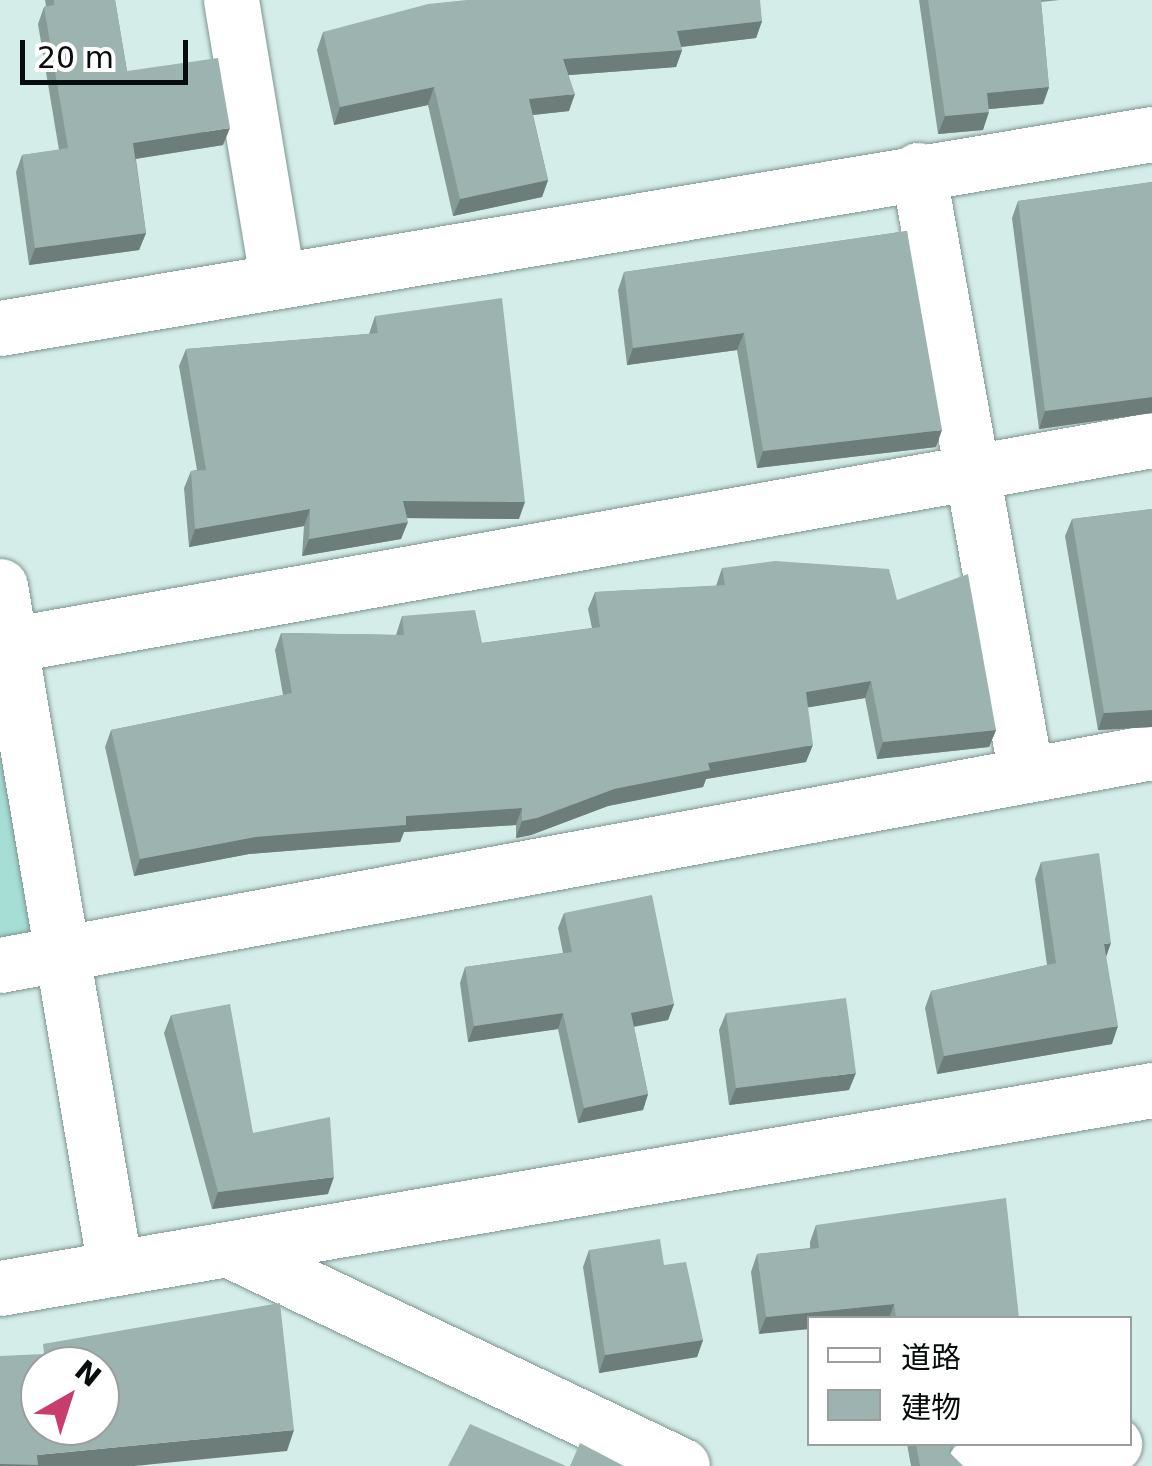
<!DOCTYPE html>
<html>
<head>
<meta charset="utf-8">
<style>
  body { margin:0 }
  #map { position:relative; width:1152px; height:1466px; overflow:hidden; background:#d5ede9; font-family:"DejaVu Sans","Noto Sans JP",sans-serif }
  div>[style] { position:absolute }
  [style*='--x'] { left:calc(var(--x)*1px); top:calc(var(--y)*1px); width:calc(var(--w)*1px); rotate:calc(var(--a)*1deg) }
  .green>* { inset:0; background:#a6ddd5 }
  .roads { filter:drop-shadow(0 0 2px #7e9490) drop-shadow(0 0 2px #7e9490) }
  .street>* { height:55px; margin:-27.5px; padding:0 27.5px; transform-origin:27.5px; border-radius:27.5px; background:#fff }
  .secondary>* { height:55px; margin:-27.5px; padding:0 27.5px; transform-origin:27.5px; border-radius:27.5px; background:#fff }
  .wall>* { inset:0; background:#869a96 }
  .shaded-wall>* { inset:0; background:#6d7d7a }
  .building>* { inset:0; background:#9cb3af }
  span { translate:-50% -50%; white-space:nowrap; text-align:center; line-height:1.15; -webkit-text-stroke:8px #fff; paint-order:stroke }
  .legend { position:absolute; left:807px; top:1316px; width:325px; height:130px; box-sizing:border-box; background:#fff; border:2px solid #9b9e9e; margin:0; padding:12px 18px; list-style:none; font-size:30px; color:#060d0c }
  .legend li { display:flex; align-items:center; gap:20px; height:50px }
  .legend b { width:50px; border:2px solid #9b9e9e }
  .north { position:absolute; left:20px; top:1346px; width:100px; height:100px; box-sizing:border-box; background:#fff; border:2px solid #9b9e9e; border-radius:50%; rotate:39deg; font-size:28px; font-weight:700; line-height:40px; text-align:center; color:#060d0c }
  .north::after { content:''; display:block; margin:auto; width:35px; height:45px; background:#c93d6c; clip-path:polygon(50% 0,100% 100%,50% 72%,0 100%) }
  .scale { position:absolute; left:20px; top:40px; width:168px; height:45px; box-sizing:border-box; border:5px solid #060d0c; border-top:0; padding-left:12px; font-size:30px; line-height:35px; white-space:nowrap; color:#060d0c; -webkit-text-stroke:8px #fff; paint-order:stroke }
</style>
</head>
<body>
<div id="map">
  <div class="green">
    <div style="clip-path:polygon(0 586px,63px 954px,0 965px)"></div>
  </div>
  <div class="roads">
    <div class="street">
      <div style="--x:231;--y:0;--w:281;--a:80.6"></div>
      <div style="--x:918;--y:170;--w:608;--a:79.87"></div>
      <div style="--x:0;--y:328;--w:1168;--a:-9.56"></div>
      <div style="--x:0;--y:586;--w:692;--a:80.43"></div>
      <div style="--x:9;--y:645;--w:1161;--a:-10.17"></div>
      <div style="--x:0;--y:965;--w:1172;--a:-10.48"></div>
      <div style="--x:236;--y:1253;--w:494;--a:25.5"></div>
      <div style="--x:974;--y:1466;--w:142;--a:-8.9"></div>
    </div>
    <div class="secondary">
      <div style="--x:0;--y:1288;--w:1169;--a:-9.75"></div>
    </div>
  </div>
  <div class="wall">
    <div style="clip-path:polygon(45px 0,115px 0,127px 71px,223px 145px,136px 159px,146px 233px,139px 250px,29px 265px,16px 172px,22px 155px,59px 150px,38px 24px,44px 7px,46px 6px)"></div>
    <div style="clip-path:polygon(919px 0,1060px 0,1041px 2px,1049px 87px,1043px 104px,988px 109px,983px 130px,938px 134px)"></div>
    <div style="clip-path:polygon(762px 21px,756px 38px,681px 47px,682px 50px,676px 67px,569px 75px,569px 111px,533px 115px,548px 180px,542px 197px,453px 216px,428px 105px,334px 125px,317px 50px,323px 32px)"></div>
    <div style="clip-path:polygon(1152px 182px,1152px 413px,1039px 429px,1012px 218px,1018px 201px)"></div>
    <div style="clip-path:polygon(907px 231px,936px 447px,757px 468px,737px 350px,627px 365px,618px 290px,624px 272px)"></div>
    <div style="clip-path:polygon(375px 316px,519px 519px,407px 518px,401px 539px,302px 556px,304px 526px,189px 547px,184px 488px,191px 471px,197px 470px,179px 366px,186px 349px,369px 334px)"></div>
    <div style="clip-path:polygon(1152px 509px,1152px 727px,1098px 730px,1065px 536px,1072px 519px)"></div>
    <div style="clip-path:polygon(722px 568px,897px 600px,996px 730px,989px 747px,877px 759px,865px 698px,808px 707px,806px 762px,706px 779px,703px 787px,608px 806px,531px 835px,516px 838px,516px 825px,404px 832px,400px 842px,249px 854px,134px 876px,105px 747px,111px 730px,283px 695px,275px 650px,281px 633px,396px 635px,402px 616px,482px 643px,592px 628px,588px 609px,595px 592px,716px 586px)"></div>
    <div style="clip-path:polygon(1041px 862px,1106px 956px,1112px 1044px,937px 1074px,925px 1008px,931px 991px,1047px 965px,1035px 879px)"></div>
    <div style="clip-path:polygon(564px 913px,674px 1004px,668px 1020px,634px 1027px,648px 1094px,643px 1110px,578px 1123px,558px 1029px,468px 1042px,460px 983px,465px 967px,563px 953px,558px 928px)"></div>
    <div style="clip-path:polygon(726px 1013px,849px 1090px,729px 1105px,719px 1030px)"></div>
    <div style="clip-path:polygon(171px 1015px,253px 1133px,328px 1194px,212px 1209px,164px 1033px)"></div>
    <div style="clip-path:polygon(816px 1225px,1019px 1318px,810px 1318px,759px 1334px,751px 1272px,757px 1254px,810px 1248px,810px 1242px)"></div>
    <div style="clip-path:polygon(589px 1250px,664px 1265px,703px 1340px,697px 1357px,599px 1373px,583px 1267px)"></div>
    <div style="clip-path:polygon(907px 1444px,954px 1444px,950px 1453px,963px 1466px,911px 1466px)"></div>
  </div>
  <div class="shaded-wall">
    <div style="clip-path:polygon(762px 21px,756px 38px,671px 48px,677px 31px)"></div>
    <div style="clip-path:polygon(682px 50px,676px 67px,556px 76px,563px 59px)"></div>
    <div style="clip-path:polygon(434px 87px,428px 105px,334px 125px,340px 107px)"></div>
    <div style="clip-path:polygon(1049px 87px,1043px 104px,980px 110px,987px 93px)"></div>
    <div style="clip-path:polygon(575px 94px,569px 111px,523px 116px,529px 99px)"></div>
    <div style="clip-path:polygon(989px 112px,983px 130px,938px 134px,945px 116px)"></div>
    <div style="clip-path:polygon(230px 128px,223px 145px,127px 160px,133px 143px)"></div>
    <div style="clip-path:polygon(548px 180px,542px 197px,453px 216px,460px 199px)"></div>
    <div style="clip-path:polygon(146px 233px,139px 250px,29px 265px,35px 248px)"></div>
    <div style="clip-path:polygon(744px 333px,737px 350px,627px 365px,633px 348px)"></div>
    <div style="clip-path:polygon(1152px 397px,1152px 413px,1039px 429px,1045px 411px)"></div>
    <div style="clip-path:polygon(942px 430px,936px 447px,757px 468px,763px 451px)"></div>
    <div style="clip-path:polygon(403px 501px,525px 502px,519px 519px,396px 518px)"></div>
    <div style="clip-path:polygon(310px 509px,304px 526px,189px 547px,195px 529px)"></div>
    <div style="clip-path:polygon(408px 522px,401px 539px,302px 556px,309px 539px)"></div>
    <div style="clip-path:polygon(871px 681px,865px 698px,799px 709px,806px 692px)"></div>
    <div style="clip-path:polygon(1152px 710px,1152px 727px,1098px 730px,1104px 713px)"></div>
    <div style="clip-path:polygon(996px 730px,989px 747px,877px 759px,883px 742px)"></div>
    <div style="clip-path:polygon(813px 745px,806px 762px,706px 779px,703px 787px,608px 806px,531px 835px,516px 838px,522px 821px,614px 789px,708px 763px)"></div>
    <div style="clip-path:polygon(522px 808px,516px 825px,404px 832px,400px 842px,249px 854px,134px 876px,140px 859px,255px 837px,406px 816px)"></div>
    <div style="clip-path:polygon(1111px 943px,1105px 960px,1104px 944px)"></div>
    <div style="clip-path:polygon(674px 1004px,668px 1020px,625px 1028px,631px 1013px)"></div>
    <div style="clip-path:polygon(563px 1013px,558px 1029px,468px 1042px,474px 1026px)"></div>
    <div style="clip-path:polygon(1118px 1026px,1112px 1044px,937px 1074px,944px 1056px)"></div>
    <div style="clip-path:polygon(856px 1073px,849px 1090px,729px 1105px,736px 1088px)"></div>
    <div style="clip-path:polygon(648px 1094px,643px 1110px,578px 1123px,584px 1108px)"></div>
    <div style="clip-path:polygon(334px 1177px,328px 1194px,212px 1209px,218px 1192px)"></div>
    <div style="clip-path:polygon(894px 1304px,889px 1318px,810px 1318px,810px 1329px,759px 1334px,766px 1317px)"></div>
    <div style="clip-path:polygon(703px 1340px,697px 1357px,599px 1373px,605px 1355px)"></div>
    <div style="clip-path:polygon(294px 1430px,287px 1451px,134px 1466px,0 1466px,0 1464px,37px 1455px)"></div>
  </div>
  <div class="building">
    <div style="clip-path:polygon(54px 0,115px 0,127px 71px,218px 58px,230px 128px,133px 143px,146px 233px,35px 248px,22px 155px,68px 148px,44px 7px,54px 5px)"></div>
    <div style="clip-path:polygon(467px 0,760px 0,762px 21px,677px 31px,682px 50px,563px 59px,575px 94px,529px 99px,548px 180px,460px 199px,434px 87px,340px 107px,323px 32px,428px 4px)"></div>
    <div style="clip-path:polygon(928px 0,1041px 0,1049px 87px,987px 93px,989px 112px,945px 116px)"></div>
    <div style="clip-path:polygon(1152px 182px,1152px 397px,1045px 411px,1018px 201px)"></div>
    <div style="clip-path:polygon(907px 231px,942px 430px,763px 451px,744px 333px,633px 348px,624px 272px)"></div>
    <div style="clip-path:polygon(502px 298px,525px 502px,403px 501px,408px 522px,309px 539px,310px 509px,195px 529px,191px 471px,206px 470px,186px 349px,378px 333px,375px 316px)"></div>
    <div style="clip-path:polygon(1152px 509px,1152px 710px,1104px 713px,1072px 519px)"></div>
    <div style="clip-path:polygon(775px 561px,889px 569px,897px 600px,968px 574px,996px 730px,883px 742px,871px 681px,806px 692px,813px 745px,708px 763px,710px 770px,614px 789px,537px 818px,522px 821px,522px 808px,406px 816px,406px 825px,255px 837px,140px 859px,111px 730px,292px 693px,281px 633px,404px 635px,402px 616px,475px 610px,482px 643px,600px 627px,595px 592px,725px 585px,722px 568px)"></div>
    <div style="clip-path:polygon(1099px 853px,1111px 943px,1104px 944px,1118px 1026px,944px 1056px,931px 991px,1056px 963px,1041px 862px)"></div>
    <div style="clip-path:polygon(652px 895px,674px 1004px,631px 1013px,648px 1094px,584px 1108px,563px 1013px,474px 1026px,465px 967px,572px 952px,564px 913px)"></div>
    <div style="clip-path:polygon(846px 998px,856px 1073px,736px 1088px,726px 1013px)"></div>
    <div style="clip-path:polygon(230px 1004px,253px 1133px,330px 1117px,334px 1177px,218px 1192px,171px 1015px)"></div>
    <div style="clip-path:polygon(1006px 1198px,1019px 1318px,896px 1318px,894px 1304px,766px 1317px,757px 1254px,819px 1248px,816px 1225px)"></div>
    <div style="clip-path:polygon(660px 1239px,664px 1265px,686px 1262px,703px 1340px,605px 1355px,589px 1250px)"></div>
    <div style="clip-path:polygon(evenodd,280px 1303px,294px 1430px,37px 1455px,38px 1465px,0 1464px,0 1356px,44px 1354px,43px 1344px,280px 1303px,40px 1366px,100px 1366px,100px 1426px,40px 1426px,40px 1366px)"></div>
    <div style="clip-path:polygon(470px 1424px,566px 1466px,448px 1466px)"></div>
    <div style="clip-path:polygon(580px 1443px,624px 1466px,570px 1466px)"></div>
    <div style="clip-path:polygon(916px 1444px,953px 1444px,949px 1453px,963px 1466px,920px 1466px)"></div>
  </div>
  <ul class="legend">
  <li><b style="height:12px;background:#fff"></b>道路</li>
  <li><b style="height:28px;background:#9cb3af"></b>建物</li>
  </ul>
  <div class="north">N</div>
  <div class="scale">20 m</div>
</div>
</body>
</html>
